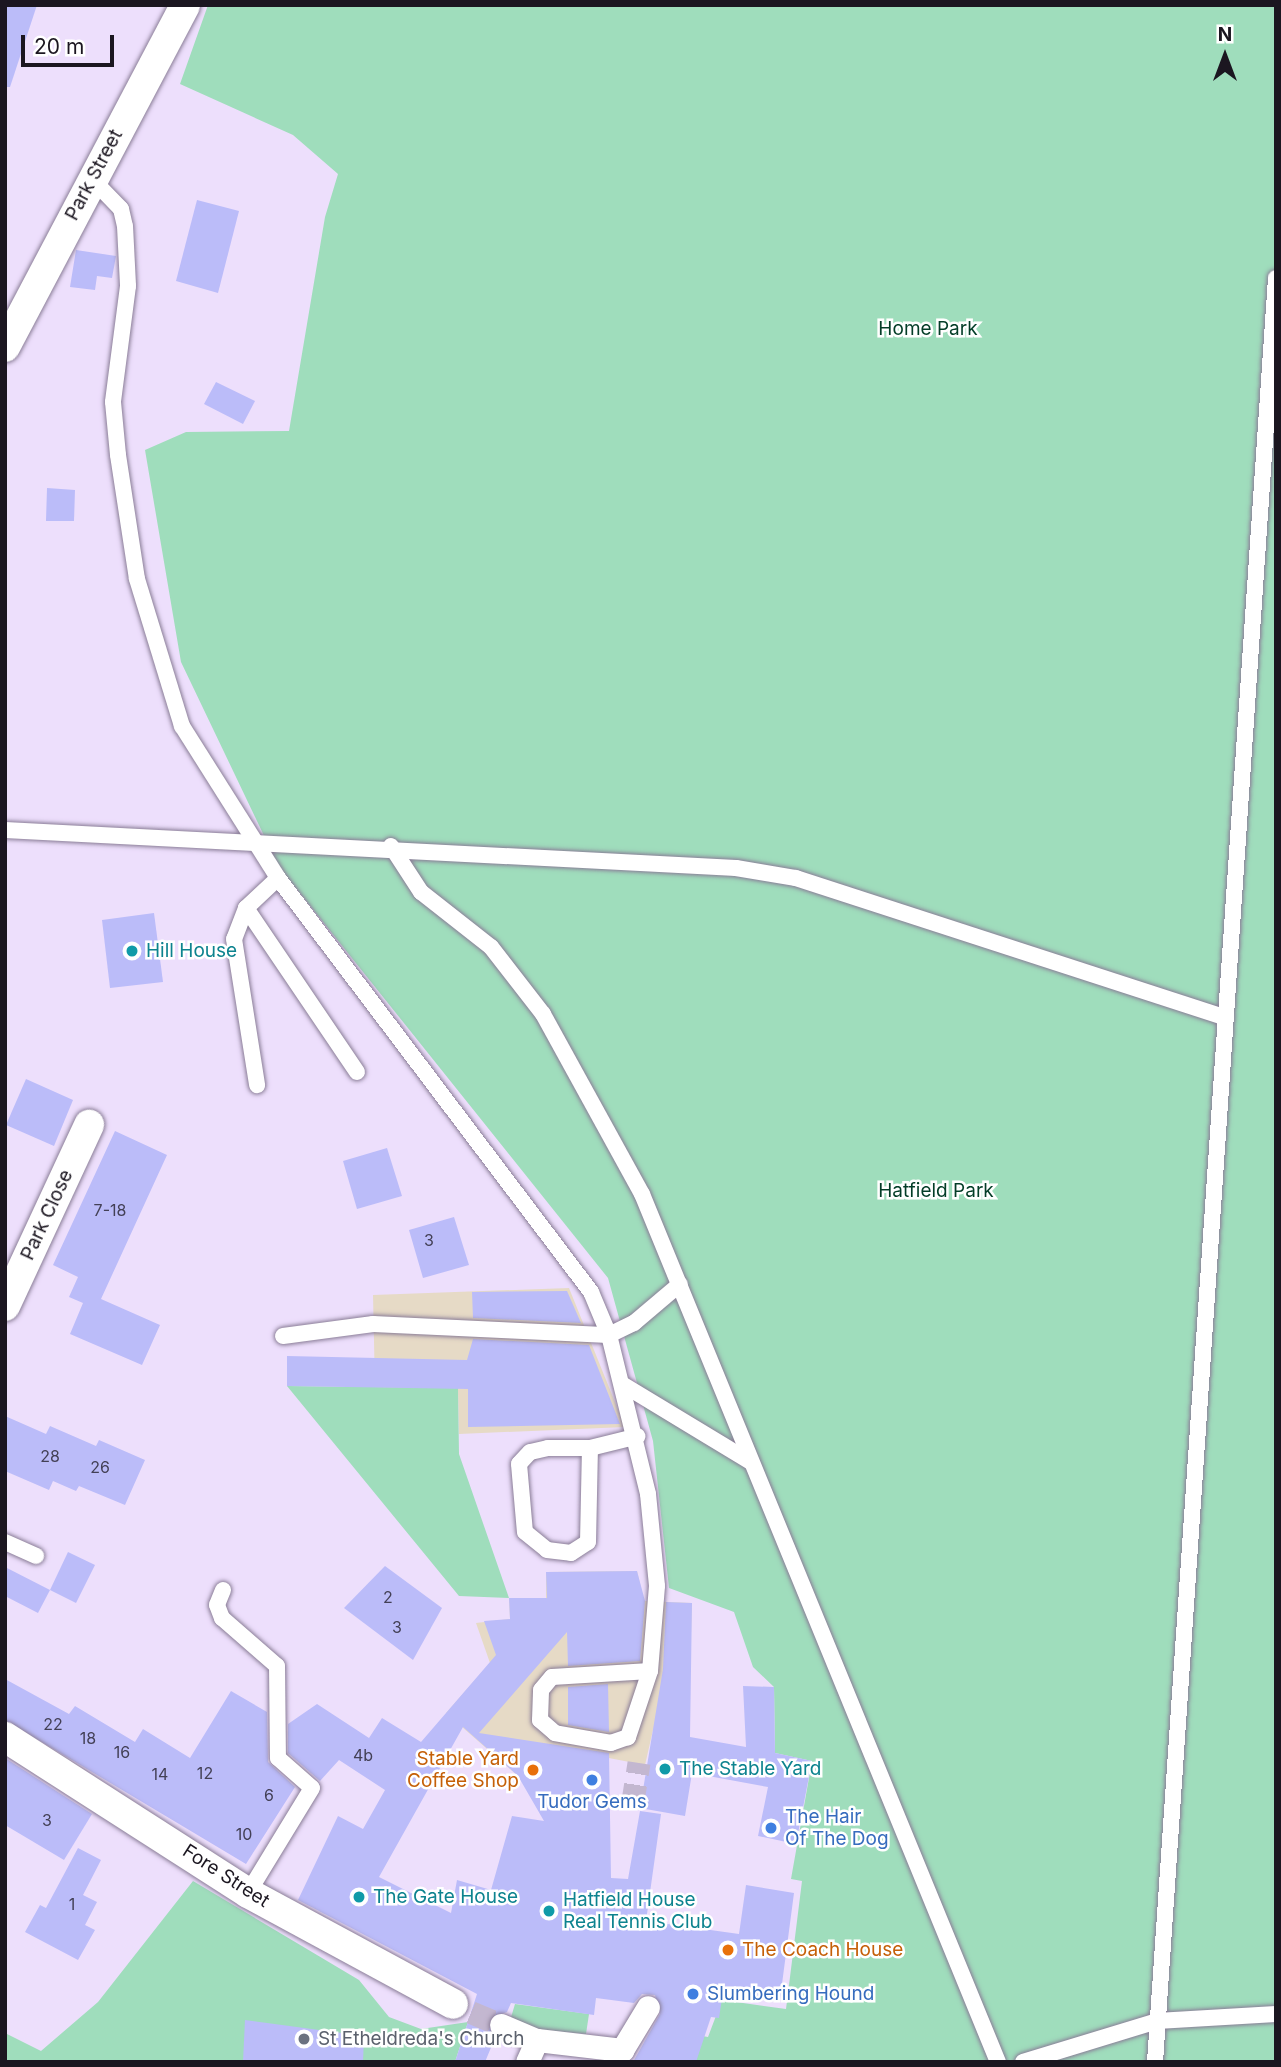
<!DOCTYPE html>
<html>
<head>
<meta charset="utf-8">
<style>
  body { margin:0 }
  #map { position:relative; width:1281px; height:2067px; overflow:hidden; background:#eddffc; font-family:Inter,sans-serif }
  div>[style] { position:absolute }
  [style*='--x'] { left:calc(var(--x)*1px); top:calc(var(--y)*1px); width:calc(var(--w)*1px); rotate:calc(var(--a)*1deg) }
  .commercial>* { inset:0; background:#e6dac6 }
  .green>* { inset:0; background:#9fddbc }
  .building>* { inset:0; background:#bbbcf9 }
  .pedestrian-tunnel>* { height:23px; margin-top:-11.5px; transform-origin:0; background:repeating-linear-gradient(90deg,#c3b7d0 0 23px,transparent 0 34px) }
  .roads { filter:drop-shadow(0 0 2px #8a7d97) drop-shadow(0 0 2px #8a7d97) }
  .service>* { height:16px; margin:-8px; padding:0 8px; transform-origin:8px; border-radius:8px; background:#fff }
  .pedestrian>* { height:23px; margin:-11.5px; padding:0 11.5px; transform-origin:11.5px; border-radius:11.5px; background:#fff }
  .minor>* { height:30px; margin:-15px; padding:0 15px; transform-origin:15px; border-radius:15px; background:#fff }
  .dots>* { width:19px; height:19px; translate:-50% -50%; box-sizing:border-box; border:4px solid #fff; border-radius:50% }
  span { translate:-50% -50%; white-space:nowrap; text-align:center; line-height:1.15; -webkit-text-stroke:5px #fff; paint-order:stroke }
  .number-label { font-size:16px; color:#434056 }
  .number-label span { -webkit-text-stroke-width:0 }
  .street-label { font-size:19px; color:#1b1620 }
  .park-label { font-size:19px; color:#033d27 }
  .culture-label { font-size:19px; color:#0d838f }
  .left { translate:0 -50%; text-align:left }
  .food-label { font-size:19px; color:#c56008 }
  .right { translate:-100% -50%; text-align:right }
  .shop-label { font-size:19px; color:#366cbe }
  .worship-label { font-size:19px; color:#5b616d }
  .frame { position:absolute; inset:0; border:7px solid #1b1620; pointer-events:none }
  .north { position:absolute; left:1190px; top:21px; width:70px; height:70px; -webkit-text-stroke:5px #fff; paint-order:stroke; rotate:0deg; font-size:19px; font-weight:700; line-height:28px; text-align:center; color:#1b1620 }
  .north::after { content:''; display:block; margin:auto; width:24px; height:32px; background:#1b1620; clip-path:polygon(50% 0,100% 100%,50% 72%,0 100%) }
  .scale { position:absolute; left:21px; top:35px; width:93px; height:32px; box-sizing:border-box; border:4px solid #1b1620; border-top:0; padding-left:9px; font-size:21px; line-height:24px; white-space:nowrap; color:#1b1620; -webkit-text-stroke:5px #fff; paint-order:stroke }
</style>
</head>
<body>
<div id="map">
  <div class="commercial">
    <div style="clip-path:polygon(569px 1288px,625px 1427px,459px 1434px,458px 1389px,375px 1388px,373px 1295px)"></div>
    <div style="clip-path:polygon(637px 1571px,644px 1601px,692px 1603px,689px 1693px,653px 1730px,645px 1765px,526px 1742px,518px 1776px,446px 1713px,490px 1663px,476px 1623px,510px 1619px,509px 1598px,546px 1598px,546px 1572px)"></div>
  </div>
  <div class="green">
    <div style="clip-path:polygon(208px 5px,1276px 5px,1276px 2062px,696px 2062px,670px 2030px,708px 2037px,722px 2000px,786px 2009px,802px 1881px,791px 1879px,812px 1761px,775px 1753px,774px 1687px,753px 1667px,734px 1612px,669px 1588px,653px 1441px,608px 1278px,279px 867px,181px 662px,145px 450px,186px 432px,289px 431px,325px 217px,338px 174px,293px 135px,180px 84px)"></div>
    <div style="clip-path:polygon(287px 1386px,458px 1388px,459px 1454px,509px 1598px,459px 1596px)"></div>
    <div style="clip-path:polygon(193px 1881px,359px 1980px,389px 2017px,421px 2029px,468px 2022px,455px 2062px,5px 2062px,5px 2033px,41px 2051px,98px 2002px)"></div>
    <div style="clip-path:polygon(515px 2004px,589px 2014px,586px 2034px,516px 2028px,509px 2024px)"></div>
  </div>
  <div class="building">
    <div style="clip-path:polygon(5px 5px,37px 5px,10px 87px,5px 87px)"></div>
    <div style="clip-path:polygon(197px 200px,239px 211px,218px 293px,176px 281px)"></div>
    <div style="clip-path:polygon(76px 250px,116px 256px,112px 278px,97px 276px,95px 290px,70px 287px)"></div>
    <div style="clip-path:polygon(216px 382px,255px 401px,243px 424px,204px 404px)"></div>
    <div style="clip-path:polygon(47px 488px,75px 490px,74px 521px,46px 521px)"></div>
    <div style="clip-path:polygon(154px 913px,163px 982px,110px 988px,102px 920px)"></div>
    <div style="clip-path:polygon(26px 1079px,73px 1100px,54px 1146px,6px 1125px)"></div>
    <div style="clip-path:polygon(115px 1131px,167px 1155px,101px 1299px,160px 1325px,142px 1365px,70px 1334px,83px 1303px,69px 1297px,78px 1277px,53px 1265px)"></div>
    <div style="clip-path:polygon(387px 1148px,402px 1196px,357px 1209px,343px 1161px)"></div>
    <div style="clip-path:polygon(454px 1217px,469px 1265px,423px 1278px,409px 1230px)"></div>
    <div style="clip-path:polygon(567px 1291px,581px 1323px,473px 1318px,472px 1292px)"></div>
    <div style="clip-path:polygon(473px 1339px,589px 1345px,620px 1424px,468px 1427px,468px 1389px,287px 1386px,287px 1356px,467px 1360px)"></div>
    <div style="clip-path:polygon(5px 1416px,46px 1434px,50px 1426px,96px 1446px,99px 1440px,145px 1460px,125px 1505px,79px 1486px,76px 1491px,53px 1481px,49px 1490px,5px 1471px)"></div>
    <div style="clip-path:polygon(68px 1552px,95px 1565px,76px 1603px,50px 1590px)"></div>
    <div style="clip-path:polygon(385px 1566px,442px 1608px,413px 1660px,344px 1608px)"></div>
    <div style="clip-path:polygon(5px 1567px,50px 1590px,38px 1613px,5px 1596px)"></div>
    <div style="clip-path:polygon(evenodd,637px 1571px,645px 1601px,640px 1661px,568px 1666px,567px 1632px,479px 1733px,609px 1753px,611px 1878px,628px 1879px,640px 1811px,661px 1814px,646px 1921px,739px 1934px,746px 1885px,794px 1893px,780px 1999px,723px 1992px,719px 2018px,711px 2017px,696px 2062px,633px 2062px,660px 2014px,655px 1995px,642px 1994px,634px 2003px,596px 1998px,594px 2015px,511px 2003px,507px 2012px,488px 2019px,495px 2038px,485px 2062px,455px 2062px,477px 1994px,298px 1900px,338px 1816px,363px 1829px,385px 1790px,339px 1760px,320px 1781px,288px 1753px,288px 1724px,317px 1704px,369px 1738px,382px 1718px,421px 1742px,496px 1655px,484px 1621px,510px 1619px,509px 1598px,547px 1598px,546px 1572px,637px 1571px,463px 1727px,518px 1776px,544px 1821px,512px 1816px,491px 1890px,457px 1880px,451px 1913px,379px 1877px,463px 1727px)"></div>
    <div style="clip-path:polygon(666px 1602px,692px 1603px,690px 1737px,746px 1747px,743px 1686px,774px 1687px,775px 1753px,812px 1761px,796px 1844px,758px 1836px,768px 1787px,692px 1773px,685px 1816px,640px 1808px,663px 1669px)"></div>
    <div style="clip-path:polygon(5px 1679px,69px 1714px,75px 1706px,135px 1742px,143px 1729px,190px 1758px,231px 1691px,267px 1712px,268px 1762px,295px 1787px,246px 1864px,5px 1720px)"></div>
    <div style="clip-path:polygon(608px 1684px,609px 1732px,568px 1725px,568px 1687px)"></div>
    <div style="clip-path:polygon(5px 1758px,92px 1814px,64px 1860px,5px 1825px)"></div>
    <div style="clip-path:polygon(78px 1848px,101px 1860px,83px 1895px,97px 1902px,85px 1925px,95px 1930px,78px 1960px,25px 1932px,40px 1905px,46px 1908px)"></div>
    <div style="clip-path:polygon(245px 2020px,364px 2036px,363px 2062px,243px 2062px)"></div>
  </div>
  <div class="pedestrian-tunnel">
    <div style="--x:632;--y:1807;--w:45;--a:-81"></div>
    <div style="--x:471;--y:2012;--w:33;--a:23"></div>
  </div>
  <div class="roads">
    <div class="service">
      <div style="--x:91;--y:178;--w:43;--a:45.9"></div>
      <div style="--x:121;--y:209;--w:17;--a:77"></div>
      <div style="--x:125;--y:226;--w:60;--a:87.1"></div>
      <div style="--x:128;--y:286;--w:117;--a:97.4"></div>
      <div style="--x:113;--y:402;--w:53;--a:84.6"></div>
      <div style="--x:118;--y:455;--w:125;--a:81.3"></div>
      <div style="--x:137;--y:579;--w:154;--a:73"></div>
      <div style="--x:182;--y:726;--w:180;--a:57.7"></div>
      <div style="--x:278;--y:878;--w:519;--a:52.91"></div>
      <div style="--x:591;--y:1292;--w:47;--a:67.3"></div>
      <div style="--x:609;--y:1335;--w:164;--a:76.2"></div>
      <div style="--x:648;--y:1494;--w:92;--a:84.4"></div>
      <div style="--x:657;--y:1586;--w:85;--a:94.7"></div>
      <div style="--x:650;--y:1671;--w:70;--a:108.4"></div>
      <div style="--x:628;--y:1737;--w:18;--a:161"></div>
      <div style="--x:611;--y:1743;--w:57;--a:-169.9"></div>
      <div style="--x:555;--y:1733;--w:20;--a:-139"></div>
      <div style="--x:540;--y:1720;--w:30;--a:-88"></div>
      <div style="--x:541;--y:1690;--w:17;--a:-50"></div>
      <div style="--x:552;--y:1677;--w:98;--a:-3.5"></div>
      <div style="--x:5;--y:830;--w:732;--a:2.98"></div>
      <div style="--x:736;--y:868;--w:61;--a:9.5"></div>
      <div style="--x:796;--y:878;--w:451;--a:18"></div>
      <div style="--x:391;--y:846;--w:55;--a:56.9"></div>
      <div style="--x:421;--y:892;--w:89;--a:38.2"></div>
      <div style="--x:491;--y:947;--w:85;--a:52.2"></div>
      <div style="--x:543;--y:1014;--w:205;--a:61.2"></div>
      <div style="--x:642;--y:1194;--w:938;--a:67.7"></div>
      <div style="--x:278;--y:878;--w:44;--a:136.8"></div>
      <div style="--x:246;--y:908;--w:198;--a:55.9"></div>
      <div style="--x:246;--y:908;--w:33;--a:111"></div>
      <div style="--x:234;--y:939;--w:148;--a:81"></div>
      <div style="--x:283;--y:1336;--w:91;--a:-7.6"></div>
      <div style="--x:373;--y:1324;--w:236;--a:2.7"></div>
      <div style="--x:609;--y:1335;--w:28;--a:-26"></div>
      <div style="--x:634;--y:1323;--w:60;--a:-40.3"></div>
      <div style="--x:622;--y:1384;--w:151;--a:31.2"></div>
      <div style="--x:590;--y:1448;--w:42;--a:180"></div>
      <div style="--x:548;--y:1448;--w:18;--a:167"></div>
      <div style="--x:530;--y:1452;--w:16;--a:133"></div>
      <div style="--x:519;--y:1464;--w:68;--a:85"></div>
      <div style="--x:525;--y:1532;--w:28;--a:39"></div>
      <div style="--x:547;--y:1550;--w:24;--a:7"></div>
      <div style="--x:571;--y:1553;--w:20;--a:-33"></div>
      <div style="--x:588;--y:1542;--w:94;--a:-88.8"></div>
      <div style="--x:590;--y:1448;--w:49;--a:-14"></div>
      <div style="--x:5;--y:1542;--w:34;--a:24"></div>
      <div style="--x:223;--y:1590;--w:16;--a:112"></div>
      <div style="--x:217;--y:1605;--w:14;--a:69"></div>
      <div style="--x:222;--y:1618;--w:73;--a:41.1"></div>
      <div style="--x:277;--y:1666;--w:92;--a:89.4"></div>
      <div style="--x:278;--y:1758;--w:45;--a:41.4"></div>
      <div style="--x:312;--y:1788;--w:123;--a:121.4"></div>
      <div style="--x:1023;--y:2062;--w:140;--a:-17"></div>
      <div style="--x:1157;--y:2021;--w:119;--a:-3.4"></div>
      <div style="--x:1155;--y:2062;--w:1788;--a:-86.12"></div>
    </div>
    <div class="pedestrian">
      <div style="--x:501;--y:2025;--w:39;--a:23"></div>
      <div style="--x:527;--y:2062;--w:24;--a:-66"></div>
      <div style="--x:537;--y:2040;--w:86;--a:6.7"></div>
      <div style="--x:622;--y:2050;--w:50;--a:-58.8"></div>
    </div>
    <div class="minor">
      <div style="--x:5;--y:347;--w:386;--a:-62.2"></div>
      <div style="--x:5;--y:1306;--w:200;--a:-65.1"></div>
      <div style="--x:5;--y:1737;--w:289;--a:32.7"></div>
      <div style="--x:248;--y:1893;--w:233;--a:28.4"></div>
    </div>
  </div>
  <div class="dots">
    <div style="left:132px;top:951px;background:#0f9aa8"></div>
    <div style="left:665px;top:1769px;background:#0f9aa8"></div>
    <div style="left:533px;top:1770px;background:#e8710a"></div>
    <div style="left:592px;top:1780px;background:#3f7fe0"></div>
    <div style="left:771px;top:1828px;background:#3f7fe0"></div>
    <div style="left:359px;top:1897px;background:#0f9aa8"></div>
    <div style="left:549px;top:1911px;background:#0f9aa8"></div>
    <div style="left:728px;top:1950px;background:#e8710a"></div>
    <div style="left:693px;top:1994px;background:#3f7fe0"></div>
    <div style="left:304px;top:2039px;background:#6b7280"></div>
  </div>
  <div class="number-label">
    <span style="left:110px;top:1210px">7-18</span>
    <span style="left:429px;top:1240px">3</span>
    <span style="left:50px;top:1456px">28</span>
    <span style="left:100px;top:1467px">26</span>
    <span style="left:388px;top:1597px">2</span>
    <span style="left:397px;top:1627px">3</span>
    <span style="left:53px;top:1724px">22</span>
    <span style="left:88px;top:1738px">18</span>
    <span style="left:122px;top:1752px">16</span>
    <span style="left:363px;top:1755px">4b</span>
    <span style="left:205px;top:1773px">12</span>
    <span style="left:160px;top:1774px">14</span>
    <span style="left:269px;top:1795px">6</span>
    <span style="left:47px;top:1820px">3</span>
    <span style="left:244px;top:1834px">10</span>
    <span style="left:72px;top:1904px">1</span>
  </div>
  <div class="street-label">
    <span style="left:94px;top:175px;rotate:-62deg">Park Street</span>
    <span style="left:47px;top:1215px;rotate:-65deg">Park Close</span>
    <span style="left:226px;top:1876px;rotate:33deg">Fore Street</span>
  </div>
  <div class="park-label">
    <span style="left:928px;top:329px">Home Park</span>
    <span style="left:936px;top:1191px">Hatfield Park</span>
  </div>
  <div class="culture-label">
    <span class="left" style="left:146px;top:951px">Hill House</span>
    <span class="left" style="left:679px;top:1769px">The Stable Yard</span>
    <span class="left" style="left:373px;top:1897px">The Gate House</span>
    <span class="left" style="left:563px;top:1911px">Hatfield House<br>Real Tennis Club</span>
  </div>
  <div class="food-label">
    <span class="right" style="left:519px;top:1770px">Stable Yard<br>Coffee Shop</span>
    <span class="left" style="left:742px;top:1950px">The Coach House</span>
  </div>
  <div class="shop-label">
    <span style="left:592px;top:1802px">Tudor Gems</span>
    <span class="left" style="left:785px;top:1828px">The Hair<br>Of The Dog</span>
    <span class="left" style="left:707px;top:1994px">Slumbering Hound</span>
  </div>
  <div class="worship-label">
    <span class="left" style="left:318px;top:2039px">St Etheldreda's Church</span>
  </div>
  <div class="frame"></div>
  <div class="north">N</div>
  <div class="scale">20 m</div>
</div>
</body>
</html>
